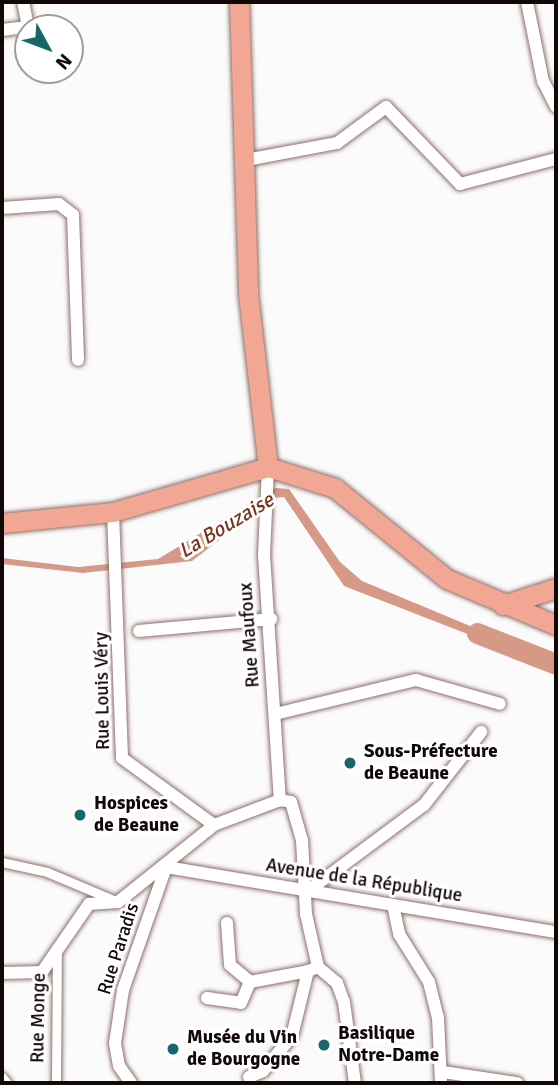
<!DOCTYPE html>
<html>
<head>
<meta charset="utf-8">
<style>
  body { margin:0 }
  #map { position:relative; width:558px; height:1085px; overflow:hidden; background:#fbfbfb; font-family:Signika,sans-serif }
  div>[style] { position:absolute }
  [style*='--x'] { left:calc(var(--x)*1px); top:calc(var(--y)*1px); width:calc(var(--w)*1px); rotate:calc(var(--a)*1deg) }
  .water>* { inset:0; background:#d69887 }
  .river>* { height:21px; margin:-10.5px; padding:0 10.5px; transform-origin:10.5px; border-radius:10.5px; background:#d69887 }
  .roads { filter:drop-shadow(0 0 2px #8c6f68) drop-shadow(0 0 2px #8c6f68) }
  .pedestrian>* { height:9px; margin:-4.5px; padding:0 4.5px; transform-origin:4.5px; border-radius:4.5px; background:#fff }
  .minor>* { height:12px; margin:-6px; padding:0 6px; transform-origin:6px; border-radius:6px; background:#fff }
  .primary>* { height:19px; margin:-9.5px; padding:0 9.5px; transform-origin:9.5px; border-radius:9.5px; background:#f1a794 }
  .dots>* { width:19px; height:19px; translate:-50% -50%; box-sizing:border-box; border:4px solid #fff; border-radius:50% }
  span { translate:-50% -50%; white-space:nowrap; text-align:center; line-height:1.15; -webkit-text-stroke:6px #fff; paint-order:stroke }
  .street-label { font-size:19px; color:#120806 }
  .poi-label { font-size:19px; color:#120806; font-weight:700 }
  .left { translate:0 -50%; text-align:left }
  .water-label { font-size:21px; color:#7c321e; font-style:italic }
  .frame { position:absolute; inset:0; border:4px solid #120806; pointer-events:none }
  .north { position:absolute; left:14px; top:14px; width:70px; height:70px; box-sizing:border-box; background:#fff; border:2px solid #a09c9b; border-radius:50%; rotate:131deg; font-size:19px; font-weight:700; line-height:28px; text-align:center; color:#120806 }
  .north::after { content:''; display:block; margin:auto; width:24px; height:32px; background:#18666b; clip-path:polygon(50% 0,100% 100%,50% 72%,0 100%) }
</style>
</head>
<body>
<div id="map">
  <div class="water">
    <div style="clip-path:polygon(275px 488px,289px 489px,340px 562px,362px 581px,504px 640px,501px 647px,344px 586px,284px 497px,273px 498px,192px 561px,83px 573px,2px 564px,2px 558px,78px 567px,158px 559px)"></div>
  </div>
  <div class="river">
    <div style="--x:477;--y:633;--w:85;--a:21.4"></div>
  </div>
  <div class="roads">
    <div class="pedestrian">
      <div style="--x:2;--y:862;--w:46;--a:12.5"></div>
      <div style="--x:47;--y:872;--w:75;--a:22.8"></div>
      <div style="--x:2;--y:1077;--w:8;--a:50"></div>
      <div style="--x:56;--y:1083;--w:130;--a:-89.6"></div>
    </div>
    <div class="minor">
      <div style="--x:527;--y:2;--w:81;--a:78.6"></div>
      <div style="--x:543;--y:81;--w:29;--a:63"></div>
      <div style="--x:2;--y:30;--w:26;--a:-7"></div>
      <div style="--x:28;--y:27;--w:25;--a:-101"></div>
      <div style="--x:40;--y:70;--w:6;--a:45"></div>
      <div style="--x:246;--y:160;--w:93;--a:-10.6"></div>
      <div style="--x:337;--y:143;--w:61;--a:-36.3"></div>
      <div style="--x:386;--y:107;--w:107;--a:46.1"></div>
      <div style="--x:460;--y:184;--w:99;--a:-14.6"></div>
      <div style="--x:2;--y:208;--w:57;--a:-4"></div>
      <div style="--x:59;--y:204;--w:18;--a:38"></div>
      <div style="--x:73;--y:215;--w:145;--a:88"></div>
      <div style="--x:268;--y:467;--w:88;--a:92.6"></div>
      <div style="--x:264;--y:555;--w:246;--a:86.3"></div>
      <div style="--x:113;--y:512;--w:246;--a:87.9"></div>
      <div style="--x:122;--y:758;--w:114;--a:36.1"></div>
      <div style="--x:139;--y:631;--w:133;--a:-5.2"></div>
      <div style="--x:275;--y:714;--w:145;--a:-13.6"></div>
      <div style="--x:416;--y:680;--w:87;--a:15.9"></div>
      <div style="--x:280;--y:800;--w:11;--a:10"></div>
      <div style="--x:291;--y:802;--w:40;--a:74"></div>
      <div style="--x:302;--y:840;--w:74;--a:86.9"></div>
      <div style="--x:306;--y:914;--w:54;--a:77.2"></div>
      <div style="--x:166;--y:867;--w:395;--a:9.5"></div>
      <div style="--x:308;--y:891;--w:144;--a:-36.6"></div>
      <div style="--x:424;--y:805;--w:93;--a:-52"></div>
      <div style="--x:393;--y:905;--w:30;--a:78"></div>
      <div style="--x:399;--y:934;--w:57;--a:58"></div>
      <div style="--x:429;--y:982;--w:36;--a:76"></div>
      <div style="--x:438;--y:1017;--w:66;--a:87.4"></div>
      <div style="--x:227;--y:923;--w:42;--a:85.9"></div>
      <div style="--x:230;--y:965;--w:26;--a:40"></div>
      <div style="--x:250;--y:982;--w:59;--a:-10.7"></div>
      <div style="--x:318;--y:967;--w:25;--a:40"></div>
      <div style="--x:337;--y:983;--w:20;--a:70"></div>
      <div style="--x:344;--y:1002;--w:82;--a:82.3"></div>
      <div style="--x:2;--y:973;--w:40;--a:-1.4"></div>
      <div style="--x:42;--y:972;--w:83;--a:-55.3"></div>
      <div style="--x:89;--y:904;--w:29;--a:-4"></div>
      <div style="--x:118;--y:902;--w:123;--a:-38.7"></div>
      <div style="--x:214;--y:825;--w:71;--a:-20.7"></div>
      <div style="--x:207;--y:998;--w:34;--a:8"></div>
      <div style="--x:241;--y:1003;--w:23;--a:-67"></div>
      <div style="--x:443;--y:1072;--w:75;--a:8.5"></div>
      <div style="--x:249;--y:1077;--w:15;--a:-23"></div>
      <div style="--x:263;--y:1071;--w:45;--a:-50.4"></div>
      <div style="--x:292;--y:1036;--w:67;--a:-76.2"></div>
      <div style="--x:308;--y:971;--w:11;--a:-22"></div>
      <div style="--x:131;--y:1083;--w:21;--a:-125"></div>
      <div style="--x:119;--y:1066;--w:23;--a:-100"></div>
      <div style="--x:115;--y:1043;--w:54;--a:-81.4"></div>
      <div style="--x:123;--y:990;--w:130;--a:-70.7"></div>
    </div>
    <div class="primary">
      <div style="--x:239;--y:2;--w:292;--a:88.2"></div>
      <div style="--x:248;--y:294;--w:174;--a:83.4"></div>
      <div style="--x:2;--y:523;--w:112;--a:-5.7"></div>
      <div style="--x:113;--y:512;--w:161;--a:-16.2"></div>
      <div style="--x:268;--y:467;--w:70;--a:17.4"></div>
      <div style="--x:335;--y:488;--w:144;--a:39.1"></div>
      <div style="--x:447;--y:579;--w:118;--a:22.9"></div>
      <div style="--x:503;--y:605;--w:56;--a:-17.8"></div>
    </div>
  </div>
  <div class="dots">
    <div style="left:350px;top:763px;background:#18666b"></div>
    <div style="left:80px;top:815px;background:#18666b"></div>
    <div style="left:324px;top:1045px;background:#18666b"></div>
    <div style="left:173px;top:1049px;background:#18666b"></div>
  </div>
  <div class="street-label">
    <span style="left:250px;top:635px;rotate:-94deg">Rue Maufoux</span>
    <span style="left:103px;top:691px;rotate:-91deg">Rue Louis Véry</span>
    <span style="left:364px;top:881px;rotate:9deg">Avenue de la République</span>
    <span style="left:119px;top:949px;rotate:-72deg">Rue Paradis</span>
    <span style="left:39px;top:1018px;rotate:-89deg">Rue Monge</span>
  </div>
  <div class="poi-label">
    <span class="left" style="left:364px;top:763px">Sous-Préfecture<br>de Beaune</span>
    <span class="left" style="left:94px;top:815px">Hospices<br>de Beaune</span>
    <span class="left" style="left:338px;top:1045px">Basilique<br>Notre-Dame</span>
    <span class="left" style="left:187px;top:1049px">Musée du Vin<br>de Bourgogne</span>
  </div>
  <div class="water-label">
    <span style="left:226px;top:525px;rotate:-31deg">La Bouzaise</span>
  </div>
  <div class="frame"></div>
  <div class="north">N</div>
</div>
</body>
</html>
